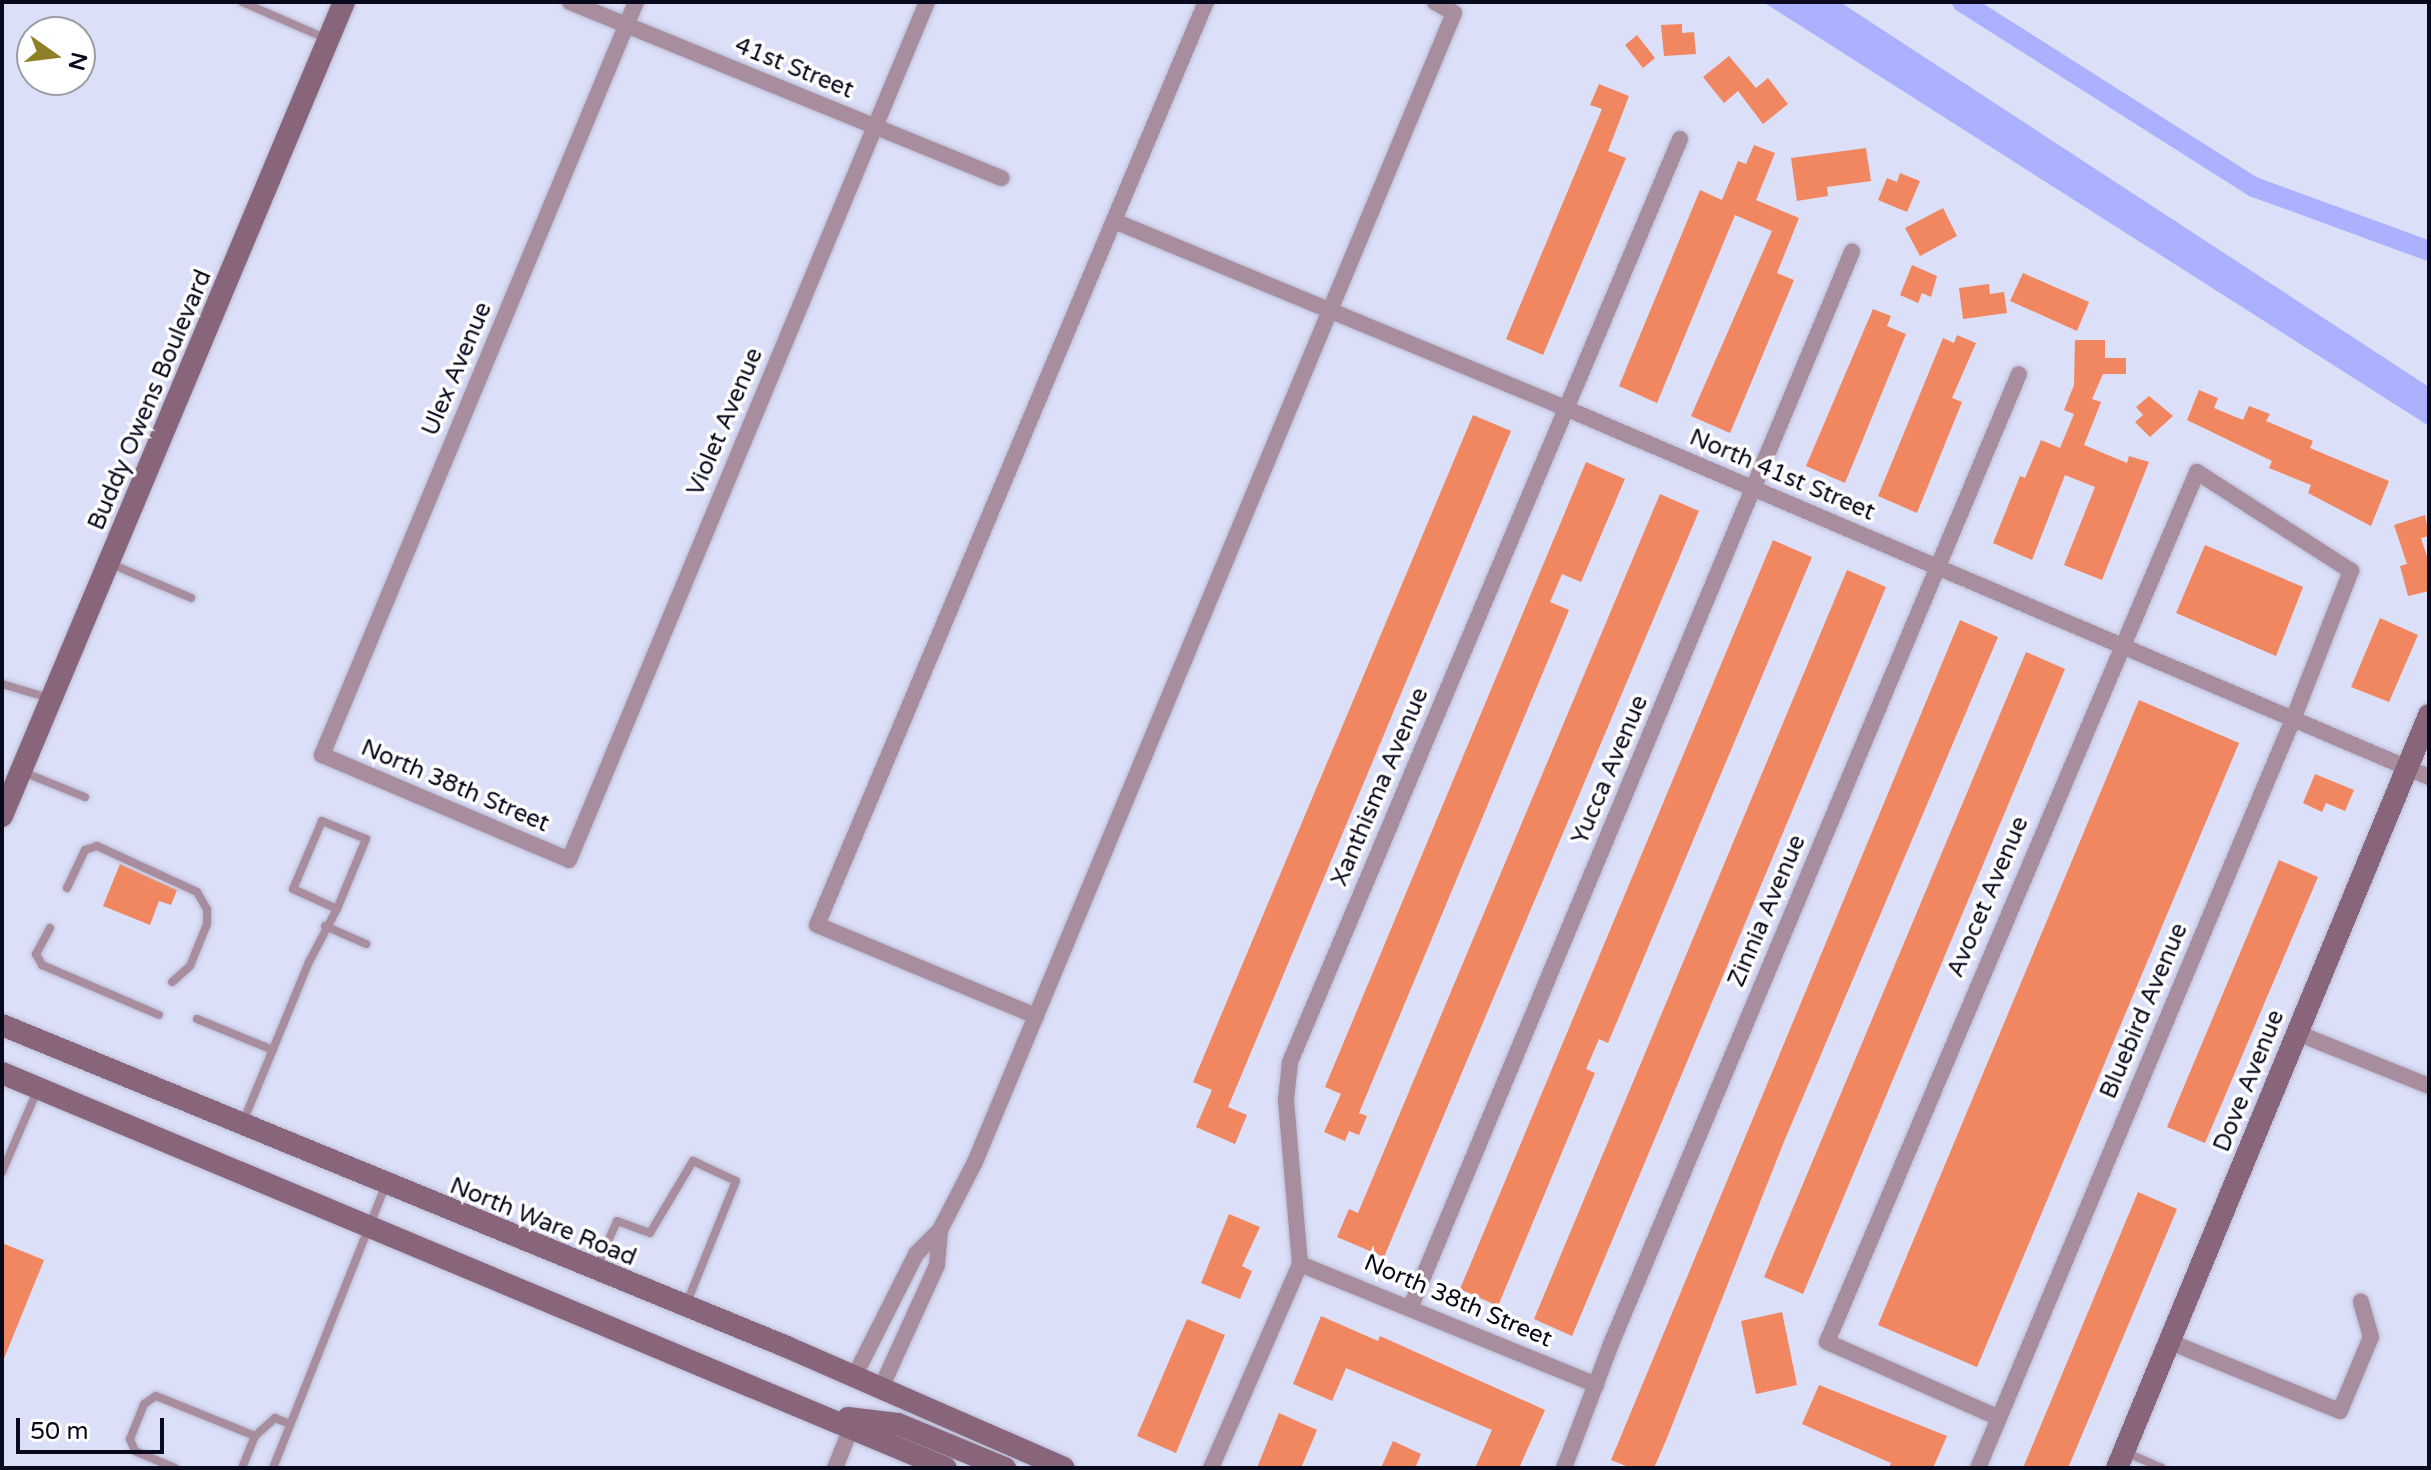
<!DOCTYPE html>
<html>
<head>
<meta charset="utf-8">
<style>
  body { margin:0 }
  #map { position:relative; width:2431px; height:1470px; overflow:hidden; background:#dcdff8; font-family:"Varela Round",sans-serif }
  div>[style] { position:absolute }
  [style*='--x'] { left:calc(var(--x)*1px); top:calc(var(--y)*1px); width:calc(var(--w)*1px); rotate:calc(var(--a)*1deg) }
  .water>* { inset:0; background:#abb1ff }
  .canal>* { height:20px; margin:-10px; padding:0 10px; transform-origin:10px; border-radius:10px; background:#abb1ff }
  .building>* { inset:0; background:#f18761 }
  .roads { filter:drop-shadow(0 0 2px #babdd5) drop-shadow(0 0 2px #babdd5) }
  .lane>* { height:8px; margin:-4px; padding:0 4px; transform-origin:4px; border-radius:4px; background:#a78d9d }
  .street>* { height:16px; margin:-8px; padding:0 8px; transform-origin:8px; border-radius:8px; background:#a78d9d }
  .secondary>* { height:22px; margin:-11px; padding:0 11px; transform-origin:11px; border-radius:11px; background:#89657c }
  span { translate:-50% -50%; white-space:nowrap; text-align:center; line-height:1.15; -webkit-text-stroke:7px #fff; paint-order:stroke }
  .street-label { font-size:24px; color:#09091d }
  .frame { position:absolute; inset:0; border:4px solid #09091d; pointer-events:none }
  .north { position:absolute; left:16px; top:16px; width:80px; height:80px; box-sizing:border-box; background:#fff; border:2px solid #9d9da5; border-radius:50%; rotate:104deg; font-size:22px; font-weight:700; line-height:32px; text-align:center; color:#09091d }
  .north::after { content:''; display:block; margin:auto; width:28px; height:36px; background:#8e8027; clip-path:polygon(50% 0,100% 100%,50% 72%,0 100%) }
  .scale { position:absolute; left:16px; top:1418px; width:148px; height:36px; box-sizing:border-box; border:4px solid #09091d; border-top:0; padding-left:10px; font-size:24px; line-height:28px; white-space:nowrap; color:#09091d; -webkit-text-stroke:6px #fff; paint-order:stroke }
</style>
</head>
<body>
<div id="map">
  <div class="water">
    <div style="clip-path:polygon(1763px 2px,1840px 2px,2429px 387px,2429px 426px)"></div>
  </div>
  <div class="canal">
    <div style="--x:1962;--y:2;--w:346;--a:32.4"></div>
    <div style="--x:2254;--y:187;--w:186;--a:20.1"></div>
  </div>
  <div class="building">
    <div style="clip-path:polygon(1682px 24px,1682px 33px,1694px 32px,1696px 54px,1664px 56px,1661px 25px)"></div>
    <div style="clip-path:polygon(1637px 35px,1655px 58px,1643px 68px,1625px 45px)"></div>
    <div style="clip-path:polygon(1729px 56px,1756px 88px,1768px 78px,1788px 104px,1763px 124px,1738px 91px,1724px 103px,1703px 77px)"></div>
    <div style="clip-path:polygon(1599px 84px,1629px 96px,1608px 151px,1626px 158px,1543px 355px,1506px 339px,1602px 109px,1590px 105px)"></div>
    <div style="clip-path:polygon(1754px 145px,1775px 153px,1756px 200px,1799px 218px,1777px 273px,1794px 280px,1730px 433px,1691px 416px,1772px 231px,1735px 215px,1657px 403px,1619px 386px,1700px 190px,1722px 200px,1738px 161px,1746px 164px)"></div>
    <div style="clip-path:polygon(1866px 148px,1871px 181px,1827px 187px,1828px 196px,1797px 201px,1791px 158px)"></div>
    <div style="clip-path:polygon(1900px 173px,1920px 181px,1907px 212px,1878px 200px,1887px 178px,1897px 182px)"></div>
    <div style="clip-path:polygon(1943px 208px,1957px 236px,1920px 256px,1905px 228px)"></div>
    <div style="clip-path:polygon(1912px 265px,1937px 276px,1931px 297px,1922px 293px,1918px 303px,1900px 295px)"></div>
    <div style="clip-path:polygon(2023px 273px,2089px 302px,2077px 331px,2010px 301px)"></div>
    <div style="clip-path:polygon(1989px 284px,1990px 294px,2004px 292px,2007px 313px,1963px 319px,1959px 288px)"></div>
    <div style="clip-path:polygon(1873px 309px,1891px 316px,1887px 326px,1906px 334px,1845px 483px,1806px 466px)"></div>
    <div style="clip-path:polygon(1957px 335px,1976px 343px,1952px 398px,1962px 402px,1917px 513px,1878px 496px,1943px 338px,1954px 343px)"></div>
    <div style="clip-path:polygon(2075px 340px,2105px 340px,2105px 358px,2126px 358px,2126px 374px,2103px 374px,2092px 399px,2101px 402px,2084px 445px,2127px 463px,2129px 456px,2149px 462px,2102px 580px,2064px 565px,2095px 487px,2065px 475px,2032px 560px,1993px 543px,2020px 476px,2025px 478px,2041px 440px,2060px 448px,2074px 414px,2064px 410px,2074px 385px)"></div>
    <div style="clip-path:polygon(2199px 390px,2218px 398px,2214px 408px,2243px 420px,2249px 406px,2270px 414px,2266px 421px,2313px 441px,2310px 448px,2389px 481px,2371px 526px,2308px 493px,2311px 485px,2269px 468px,2272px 461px,2187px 420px)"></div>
    <div style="clip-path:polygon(2149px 396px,2173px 416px,2150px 437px,2135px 422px,2143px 415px,2136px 407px)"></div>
    <div style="clip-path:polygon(1473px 415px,1511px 431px,1228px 1107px,1247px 1115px,1235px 1144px,1196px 1127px,1212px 1090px,1193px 1082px)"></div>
    <div style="clip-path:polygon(1586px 462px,1625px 479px,1581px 582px,1562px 574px,1550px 602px,1569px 610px,1359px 1113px,1367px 1116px,1359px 1135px,1349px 1131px,1345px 1141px,1324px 1132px,1341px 1094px,1325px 1087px)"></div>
    <div style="clip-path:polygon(1660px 494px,1699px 511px,1384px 1257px,1337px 1237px,1349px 1209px,1358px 1213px)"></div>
    <div style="clip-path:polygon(2425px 515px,2429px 536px,2421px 538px,2429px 563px,2429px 591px,2408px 596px,2400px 566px,2407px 564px,2394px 525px)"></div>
    <div style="clip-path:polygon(1773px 540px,1812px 557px,1608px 1043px,1599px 1039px,1586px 1069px,1595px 1073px,1498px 1306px,1460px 1289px)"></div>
    <div style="clip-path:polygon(2205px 545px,2303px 587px,2276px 656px,2176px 613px)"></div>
    <div style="clip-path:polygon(1847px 570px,1886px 587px,1572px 1336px,1534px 1319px)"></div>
    <div style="clip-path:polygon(2380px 618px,2418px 635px,2389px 702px,2351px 687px)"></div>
    <div style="clip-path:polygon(1960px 620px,1998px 637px,1783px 1144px,1667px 1438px,1654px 1468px,1631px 1468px,1611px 1460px)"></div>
    <div style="clip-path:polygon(2026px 652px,2065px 669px,1803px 1294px,1764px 1277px)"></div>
    <div style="clip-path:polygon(2139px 700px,2239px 743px,1977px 1367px,1878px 1325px)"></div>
    <div style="clip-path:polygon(2315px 774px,2354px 790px,2345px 811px,2326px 803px,2322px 812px,2303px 803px)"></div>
    <div style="clip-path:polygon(2279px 860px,2318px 877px,2205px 1143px,2167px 1127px)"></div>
    <div style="clip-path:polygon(120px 864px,177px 890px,171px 905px,159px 901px,150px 925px,103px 906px)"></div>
    <div style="clip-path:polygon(2138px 1192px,2177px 1209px,2068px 1468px,2023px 1468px)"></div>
    <div style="clip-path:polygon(1229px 1214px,1260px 1227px,1242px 1266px,1252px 1271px,1240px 1299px,1201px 1283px)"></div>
    <div style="clip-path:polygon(2px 1243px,44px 1260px,3px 1361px,2px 1361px)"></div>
    <div style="clip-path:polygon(1782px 1312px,1797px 1385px,1756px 1394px,1741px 1321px)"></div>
    <div style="clip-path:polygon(1321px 1316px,1378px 1341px,1380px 1336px,1545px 1410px,1519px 1468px,1475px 1468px,1492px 1430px,1346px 1368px,1332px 1401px,1293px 1384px)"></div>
    <div style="clip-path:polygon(1187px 1319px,1225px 1335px,1176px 1453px,1137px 1436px)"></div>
    <div style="clip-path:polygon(1819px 1385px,1947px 1436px,1933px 1468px,1889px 1468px,1891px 1463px,1802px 1424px)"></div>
    <div style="clip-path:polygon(1279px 1413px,1317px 1430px,1301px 1468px,1257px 1468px)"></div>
    <div style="clip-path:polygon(1393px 1441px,1421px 1454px,1415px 1468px,1381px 1468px)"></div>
  </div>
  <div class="roads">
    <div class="lane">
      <div style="--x:242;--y:2;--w:93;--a:23.5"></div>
      <div style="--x:111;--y:564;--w:87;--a:23"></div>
      <div style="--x:2;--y:684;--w:49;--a:16.6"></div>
      <div style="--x:23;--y:772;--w:67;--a:22"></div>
      <div style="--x:67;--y:888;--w:42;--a:-64.7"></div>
      <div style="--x:85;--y:850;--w:13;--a:-18"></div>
      <div style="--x:97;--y:846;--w:110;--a:24.7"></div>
      <div style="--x:197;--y:892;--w:20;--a:60"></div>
      <div style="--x:207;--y:909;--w:15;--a:90"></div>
      <div style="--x:207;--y:924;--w:45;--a:112"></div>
      <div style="--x:190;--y:966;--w:24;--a:138"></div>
      <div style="--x:325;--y:926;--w:45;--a:23.7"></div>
      <div style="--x:50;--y:928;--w:30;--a:118"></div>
      <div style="--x:36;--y:954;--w:13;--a:61"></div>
      <div style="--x:42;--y:965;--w:127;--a:23.1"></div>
      <div style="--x:197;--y:1019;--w:82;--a:22.2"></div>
      <div style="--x:243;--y:1122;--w:173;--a:-67.6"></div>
      <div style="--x:309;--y:962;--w:60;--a:-62.2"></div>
      <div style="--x:337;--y:909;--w:76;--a:-67.5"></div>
      <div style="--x:366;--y:839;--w:48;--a:-157.8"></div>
      <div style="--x:322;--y:821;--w:74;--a:113.1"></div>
      <div style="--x:293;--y:889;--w:48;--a:24.4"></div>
      <div style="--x:2;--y:1172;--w:90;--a:-66.6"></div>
      <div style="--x:596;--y:1269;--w:52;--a:-66.4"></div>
      <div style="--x:617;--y:1221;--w:35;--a:20"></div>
      <div style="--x:650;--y:1233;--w:84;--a:-59.2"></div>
      <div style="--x:693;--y:1161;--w:47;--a:24.9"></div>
      <div style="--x:736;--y:1181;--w:131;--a:112"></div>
      <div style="--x:2125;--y:1452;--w:40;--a:23.4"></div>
      <div style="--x:175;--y:1468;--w:43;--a:-157"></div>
      <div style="--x:135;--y:1451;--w:13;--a:-113"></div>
      <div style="--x:130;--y:1439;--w:38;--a:-68"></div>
      <div style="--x:144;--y:1404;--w:14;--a:-34"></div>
      <div style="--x:156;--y:1396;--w:107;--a:22"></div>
      <div style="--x:242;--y:1468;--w:35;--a:-68"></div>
      <div style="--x:255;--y:1436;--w:27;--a:-42"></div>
      <div style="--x:275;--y:1418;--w:16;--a:22"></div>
      <div style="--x:273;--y:1468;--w:303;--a:-68.3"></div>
    </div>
    <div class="street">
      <div style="--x:570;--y:2;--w:466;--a:22.2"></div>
      <div style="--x:636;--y:2;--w:816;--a:112.64"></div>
      <div style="--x:322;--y:755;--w:268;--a:23"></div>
      <div style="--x:569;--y:860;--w:930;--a:-67.35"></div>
      <div style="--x:1114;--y:221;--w:488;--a:22.5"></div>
      <div style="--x:1565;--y:408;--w:939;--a:23.13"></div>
      <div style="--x:1036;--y:1016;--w:237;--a:-157.4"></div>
      <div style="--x:817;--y:925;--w:1002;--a:-67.15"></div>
      <div style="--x:2297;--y:1033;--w:142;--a:21.9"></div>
      <div style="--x:1300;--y:1264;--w:320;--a:22.2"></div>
      <div style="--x:1411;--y:1306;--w:1143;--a:-67.3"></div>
      <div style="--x:2170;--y:1342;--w:183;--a:22.1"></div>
      <div style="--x:2340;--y:1411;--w:80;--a:-67.3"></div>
      <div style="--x:2371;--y:1337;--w:37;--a:-106"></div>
      <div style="--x:854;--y:1377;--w:138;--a:-63.2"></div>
      <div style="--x:916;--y:1254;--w:34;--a:-45"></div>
      <div style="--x:940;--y:1230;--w:76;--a:-62.8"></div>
      <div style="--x:975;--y:1162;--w:1245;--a:-67.37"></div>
      <div style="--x:1454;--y:13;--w:22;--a:-150"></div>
      <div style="--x:881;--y:1388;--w:135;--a:-65.5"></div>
      <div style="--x:937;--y:1265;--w:35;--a:-85"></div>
      <div style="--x:835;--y:1468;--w:43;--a:-68.2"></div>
      <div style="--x:1211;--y:1468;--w:223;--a:-66.4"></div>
      <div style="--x:1300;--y:1264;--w:165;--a:-94.9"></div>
      <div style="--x:1286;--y:1100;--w:38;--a:-84"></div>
      <div style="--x:1290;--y:1062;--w:1002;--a:-67.09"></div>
      <div style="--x:1564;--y:1468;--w:133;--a:-69.2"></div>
      <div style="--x:1611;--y:1344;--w:1052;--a:-67.19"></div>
      <div style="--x:1978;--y:1468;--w:54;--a:-67.2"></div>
      <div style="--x:1999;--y:1418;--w:761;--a:-67.18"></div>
      <div style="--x:2294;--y:717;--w:157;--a:-68.7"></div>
      <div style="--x:2351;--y:571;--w:183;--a:-147.3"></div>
      <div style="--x:2197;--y:472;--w:945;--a:113.04"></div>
      <div style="--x:1827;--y:1342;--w:188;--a:23.8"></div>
    </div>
    <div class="secondary">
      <div style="--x:2;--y:816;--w:883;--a:-67.21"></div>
      <div style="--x:2;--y:1025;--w:848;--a:22.3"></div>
      <div style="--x:787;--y:1347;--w:302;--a:23.6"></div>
      <div style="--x:2;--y:1073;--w:1023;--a:22.71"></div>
      <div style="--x:848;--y:1418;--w:50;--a:6.8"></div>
      <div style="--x:898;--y:1424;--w:116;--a:22.4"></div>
      <div style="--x:2117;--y:1468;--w:815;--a:-67.49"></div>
    </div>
  </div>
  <div class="street-label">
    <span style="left:794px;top:68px;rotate:22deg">41st Street</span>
    <span style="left:457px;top:369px;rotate:-67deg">Ulex Avenue</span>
    <span style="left:150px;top:400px;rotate:-67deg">Buddy Owens Boulevard</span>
    <span style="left:725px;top:422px;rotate:-67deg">Violet Avenue</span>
    <span style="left:1782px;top:475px;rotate:23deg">North 41st Street</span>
    <span style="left:1610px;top:770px;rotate:-67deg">Yucca Avenue</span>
    <span style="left:455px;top:786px;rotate:23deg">North 38th Street</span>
    <span style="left:1380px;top:787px;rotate:-67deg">Xanthisma Avenue</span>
    <span style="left:1988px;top:897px;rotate:-67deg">Avocet Avenue</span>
    <span style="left:1767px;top:911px;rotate:-67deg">Zinnia Avenue</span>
    <span style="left:2144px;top:1011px;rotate:-67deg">Bluebird Avenue</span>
    <span style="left:2249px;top:1081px;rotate:-68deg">Dove Avenue</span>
    <span style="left:543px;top:1222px;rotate:22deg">North Ware Road</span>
    <span style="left:1458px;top:1301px;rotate:23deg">North 38th Street</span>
  </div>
  <div class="frame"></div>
  <div class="north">N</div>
  <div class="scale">50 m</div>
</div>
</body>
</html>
